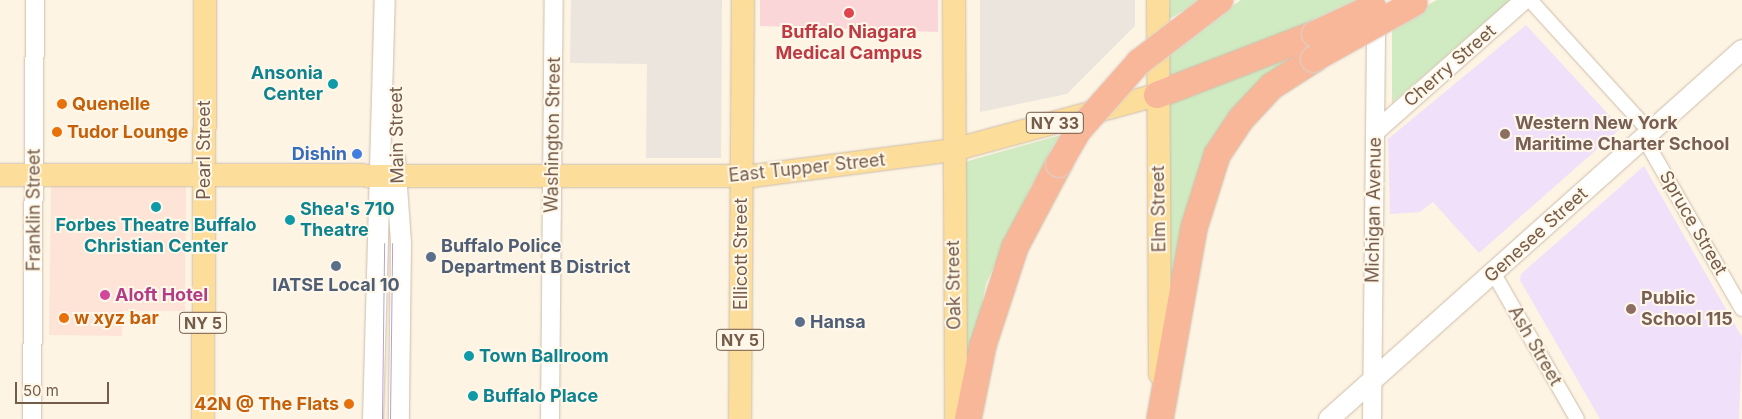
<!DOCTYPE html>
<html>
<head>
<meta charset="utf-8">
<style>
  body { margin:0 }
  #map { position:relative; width:1742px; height:419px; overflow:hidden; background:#fdf4e3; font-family:Inter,sans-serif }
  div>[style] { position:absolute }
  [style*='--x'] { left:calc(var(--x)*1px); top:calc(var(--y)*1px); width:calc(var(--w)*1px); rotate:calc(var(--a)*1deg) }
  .commercial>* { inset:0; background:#fde4d6 }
  .industrial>* { inset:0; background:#ece5de }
  .education>* { inset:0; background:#f1e0f9 }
  .medical>* { inset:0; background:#fbd6d8 }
  .green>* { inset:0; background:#d0eac1 }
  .roads { filter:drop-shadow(0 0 1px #cebca9) drop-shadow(0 0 1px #cebca9) }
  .minor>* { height:14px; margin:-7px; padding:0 7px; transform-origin:7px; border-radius:7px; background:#fff }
  .tertiary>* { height:18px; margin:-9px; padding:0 9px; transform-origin:9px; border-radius:9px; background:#fff }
  .secondary>* { height:20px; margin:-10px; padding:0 10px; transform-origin:10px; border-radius:10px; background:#fff }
  .primary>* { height:22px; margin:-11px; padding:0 11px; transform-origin:11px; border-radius:11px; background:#fddd9a }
  .motorway>* { height:26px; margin:-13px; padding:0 13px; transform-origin:13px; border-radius:13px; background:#f8b799 }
  .tram>* { height:1px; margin:-0.5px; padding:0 0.5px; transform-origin:0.5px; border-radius:0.5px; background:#b7a2c6 }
  .bridges { filter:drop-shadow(0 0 1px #dbd4d0) drop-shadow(0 0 1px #dbd4d0) }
  .motorway-bridge>* { height:26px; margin:-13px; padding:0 13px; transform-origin:13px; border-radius:13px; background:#f8b799 }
  .dots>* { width:14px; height:14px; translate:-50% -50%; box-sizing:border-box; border:2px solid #fff8ea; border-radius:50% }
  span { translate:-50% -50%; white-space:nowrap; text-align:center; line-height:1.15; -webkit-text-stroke:4px #fff8ea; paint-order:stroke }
  .shield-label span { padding:1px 4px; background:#fff8ea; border:1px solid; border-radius:4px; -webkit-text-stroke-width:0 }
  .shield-label { font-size:16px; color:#755b49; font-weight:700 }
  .health-label { font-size:18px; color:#be3a42; font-weight:700 }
  .street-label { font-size:18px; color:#755b49 }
  .culture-label { font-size:18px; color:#0d838f; font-weight:700 }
  .right { translate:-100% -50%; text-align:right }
  .left { translate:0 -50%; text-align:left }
  .food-label { font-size:18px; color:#c56008; font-weight:700 }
  .education-label { font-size:18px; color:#785e54; font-weight:700 }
  .shop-label { font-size:18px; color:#366cbe; font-weight:700 }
  .service-label { font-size:18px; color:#4e5e75; font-weight:700 }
  .hotel-label { font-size:18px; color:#b23c85; font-weight:700 }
  .scale { position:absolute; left:15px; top:382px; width:94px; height:22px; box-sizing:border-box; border:2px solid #755b49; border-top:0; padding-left:6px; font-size:15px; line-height:18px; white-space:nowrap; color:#755b49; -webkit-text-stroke:4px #fff8ea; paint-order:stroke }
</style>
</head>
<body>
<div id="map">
  <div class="commercial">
    <div style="clip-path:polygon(51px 185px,186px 186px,185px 311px,122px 311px,122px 336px,49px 335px)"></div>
  </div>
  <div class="industrial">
    <div style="clip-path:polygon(571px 0,722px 0,721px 158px,646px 158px,647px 64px,570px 63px)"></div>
    <div style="clip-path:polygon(980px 0,1135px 0,1135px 26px,1067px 94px,980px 112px)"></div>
  </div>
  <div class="education">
    <div style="clip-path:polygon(1526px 25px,1621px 128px,1479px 253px,1433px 202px,1420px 212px,1390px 214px,1388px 139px)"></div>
    <div style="clip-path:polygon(1644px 166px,1742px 337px,1739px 419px,1600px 419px,1520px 280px,1521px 274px)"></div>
  </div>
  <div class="medical">
    <div style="clip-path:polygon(760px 0,938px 0,938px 32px,760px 26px)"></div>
  </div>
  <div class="green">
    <div style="clip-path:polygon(1170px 0,1202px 0,1169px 19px)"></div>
    <div style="clip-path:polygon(1241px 0,1358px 0,1289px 35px,1169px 76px,1169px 50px)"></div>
    <div style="clip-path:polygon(1437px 0,1510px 0,1392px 103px,1392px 24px)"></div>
    <div style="clip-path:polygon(1293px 53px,1239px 106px,1171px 300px,1166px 110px,1170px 102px)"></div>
    <div style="clip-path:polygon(1061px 135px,1031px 186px,986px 284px,963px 395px,961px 163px)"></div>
  </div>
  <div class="roads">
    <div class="minor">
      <div style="--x:1530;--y:0;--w:178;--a:47.7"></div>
      <div style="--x:1644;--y:138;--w:197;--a:60.2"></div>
      <div style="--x:1494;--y:274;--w:167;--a:60.2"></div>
    </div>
    <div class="tertiary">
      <div style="--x:1375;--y:132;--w:199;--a:-41.5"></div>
      <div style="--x:32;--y:419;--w:419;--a:-89.6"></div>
      <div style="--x:550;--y:419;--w:419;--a:-89.5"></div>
      <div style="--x:1372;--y:419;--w:402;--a:-89.4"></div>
    </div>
    <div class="secondary">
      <div style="--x:395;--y:159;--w:84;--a:85.9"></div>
      <div style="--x:401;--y:243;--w:176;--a:90.7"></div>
      <div style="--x:373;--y:419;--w:419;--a:-88.4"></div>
      <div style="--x:1329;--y:419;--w:554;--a:-41.78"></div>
    </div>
    <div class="primary">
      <div style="--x:954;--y:0;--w:419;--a:89.7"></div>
      <div style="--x:1158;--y:0;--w:374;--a:89.7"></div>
      <div style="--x:0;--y:175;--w:753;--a:0.08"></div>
      <div style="--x:753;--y:176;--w:202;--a:-7.4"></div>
      <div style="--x:953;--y:150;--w:211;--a:-15.1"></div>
      <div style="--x:203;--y:419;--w:419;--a:-89.7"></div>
      <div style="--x:740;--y:419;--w:419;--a:-89.6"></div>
    </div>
    <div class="motorway">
      <div style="--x:1157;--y:95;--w:169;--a:-21.1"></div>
      <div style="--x:968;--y:419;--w:76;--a:-78.5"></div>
      <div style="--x:983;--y:345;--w:103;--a:-71.9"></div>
      <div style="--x:1015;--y:247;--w:94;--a:-62.1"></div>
      <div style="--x:1160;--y:419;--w:194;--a:-79.9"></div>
      <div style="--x:1194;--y:228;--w:77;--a:-72.5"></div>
      <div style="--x:1217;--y:155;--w:43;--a:-56.3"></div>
      <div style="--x:1241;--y:119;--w:45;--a:-46.8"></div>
      <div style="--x:1272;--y:86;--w:50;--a:-32.7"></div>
    </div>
  </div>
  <div class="tram">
    <div style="--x:382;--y:419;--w:176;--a:-89.3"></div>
    <div style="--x:390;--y:419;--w:176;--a:-89.3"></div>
  </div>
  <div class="bridges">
    <div class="motorway-bridge">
      <div style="--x:1315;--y:34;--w:64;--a:-25"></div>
      <div style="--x:1314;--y:59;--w:115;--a:-29.2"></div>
      <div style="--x:1059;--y:164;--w:39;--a:-60"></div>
      <div style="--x:1079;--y:130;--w:91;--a:-48.6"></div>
      <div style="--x:1139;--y:62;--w:102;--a:-37.4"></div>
    </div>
  </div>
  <div class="dots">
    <div style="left:849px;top:13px;background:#e0444e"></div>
    <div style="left:333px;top:84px;background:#0f9aa8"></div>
    <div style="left:62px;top:104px;background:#e8710a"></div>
    <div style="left:57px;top:132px;background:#e8710a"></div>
    <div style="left:1505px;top:134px;background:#8d6e63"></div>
    <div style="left:357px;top:154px;background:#3f7fe0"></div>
    <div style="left:156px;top:207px;background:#0f9aa8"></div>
    <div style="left:290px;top:220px;background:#0f9aa8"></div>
    <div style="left:431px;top:257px;background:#5c6f8a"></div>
    <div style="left:336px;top:266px;background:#5c6f8a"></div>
    <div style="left:105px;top:295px;background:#d1479c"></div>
    <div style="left:1631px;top:309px;background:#8d6e63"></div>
    <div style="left:64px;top:318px;background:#e8710a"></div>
    <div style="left:800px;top:322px;background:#5c6f8a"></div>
    <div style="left:469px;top:356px;background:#0f9aa8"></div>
    <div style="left:473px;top:396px;background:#0f9aa8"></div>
    <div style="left:349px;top:404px;background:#e8710a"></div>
  </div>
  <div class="shield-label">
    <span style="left:1055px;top:123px">NY 33</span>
    <span style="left:203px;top:323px">NY 5</span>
    <span style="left:740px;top:340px">NY 5</span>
  </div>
  <div class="health-label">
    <span style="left:849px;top:43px">Buffalo Niagara<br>Medical Campus</span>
  </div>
  <div class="street-label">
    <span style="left:1450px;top:66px;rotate:-41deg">Cherry Street</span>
    <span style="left:397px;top:135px;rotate:-91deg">Main Street</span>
    <span style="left:553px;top:135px;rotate:-89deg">Washington Street</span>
    <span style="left:204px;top:150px;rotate:-90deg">Pearl Street</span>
    <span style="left:807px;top:168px;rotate:-6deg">East Tupper Street</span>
    <span style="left:1159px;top:209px;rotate:-91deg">Elm Street</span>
    <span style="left:34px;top:210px;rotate:-90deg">Franklin Street</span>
    <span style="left:1374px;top:210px;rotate:-89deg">Michigan Avenue</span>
    <span style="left:1693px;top:223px;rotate:60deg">Spruce Street</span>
    <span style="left:1536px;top:235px;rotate:-42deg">Genesee Street</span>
    <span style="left:741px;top:254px;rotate:-90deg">Ellicott Street</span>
    <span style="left:954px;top:285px;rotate:-91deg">Oak Street</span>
    <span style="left:1535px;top:346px;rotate:60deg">Ash Street</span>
  </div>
  <div class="culture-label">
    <span class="right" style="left:323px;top:84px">Ansonia<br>Center</span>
    <span class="left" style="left:300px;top:220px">Shea's 710<br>Theatre</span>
    <span style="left:156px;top:236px">Forbes Theatre Buffalo<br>Christian Center</span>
    <span class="left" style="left:479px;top:356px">Town Ballroom</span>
    <span class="left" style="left:483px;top:396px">Buffalo Place</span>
  </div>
  <div class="food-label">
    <span class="left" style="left:72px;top:104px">Quenelle</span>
    <span class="left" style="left:67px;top:132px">Tudor Lounge</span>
    <span class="left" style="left:74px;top:318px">w xyz bar</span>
    <span class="right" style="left:339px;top:404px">42N @ The Flats</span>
  </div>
  <div class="education-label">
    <span class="left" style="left:1515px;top:134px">Western New York<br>Maritime Charter School</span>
    <span class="left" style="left:1641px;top:309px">Public<br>School 115</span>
  </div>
  <div class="shop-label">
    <span class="right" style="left:347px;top:154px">Dishin</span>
  </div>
  <div class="service-label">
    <span class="left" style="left:441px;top:257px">Buffalo Police<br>Department B District</span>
    <span style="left:336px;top:285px">IATSE Local 10</span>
    <span class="left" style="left:810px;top:322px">Hansa</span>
  </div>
  <div class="hotel-label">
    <span class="left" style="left:115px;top:295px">Aloft Hotel</span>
  </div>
  <div class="scale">50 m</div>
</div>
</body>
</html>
